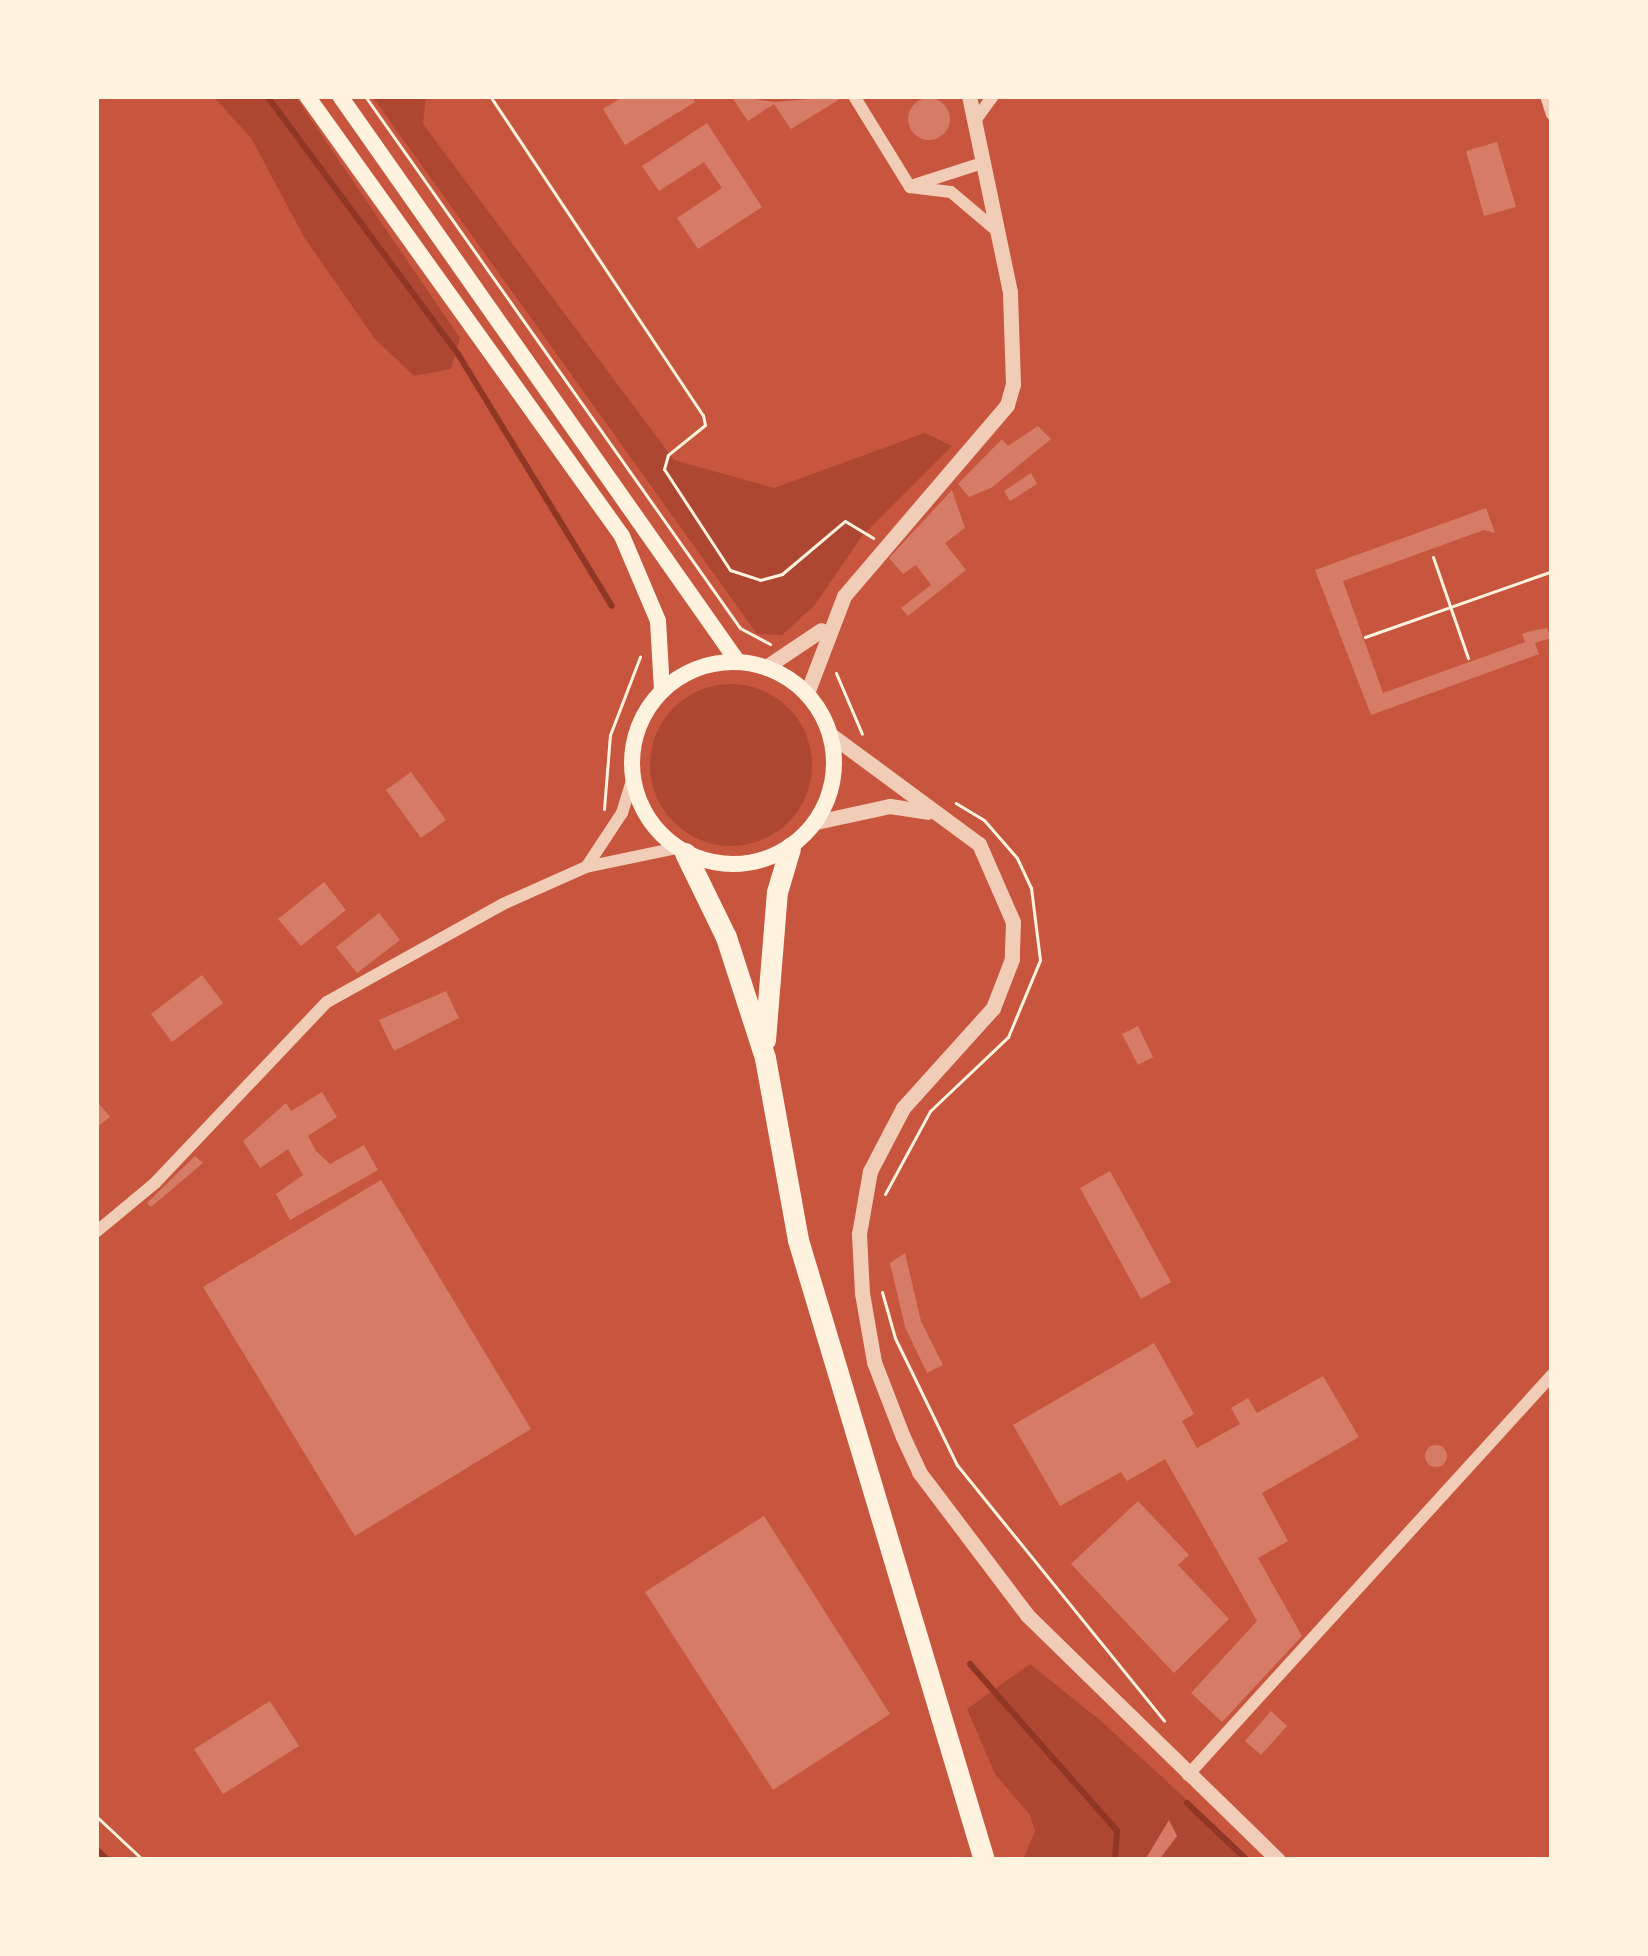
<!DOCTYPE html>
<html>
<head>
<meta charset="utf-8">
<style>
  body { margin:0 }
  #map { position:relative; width:1648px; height:1956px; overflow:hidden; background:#c8553d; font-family:"Exo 2",sans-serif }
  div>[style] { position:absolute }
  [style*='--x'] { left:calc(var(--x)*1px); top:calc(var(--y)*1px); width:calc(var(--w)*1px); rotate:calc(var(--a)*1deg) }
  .green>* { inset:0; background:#ae4732 }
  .round { border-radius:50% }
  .stream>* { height:6px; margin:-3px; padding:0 3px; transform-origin:3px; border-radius:3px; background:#8f3625 }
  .building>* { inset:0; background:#d67c66 }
  .path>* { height:3px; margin:-1.5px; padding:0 1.5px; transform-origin:1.5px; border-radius:1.5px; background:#fff3e0 }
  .minor>* { height:12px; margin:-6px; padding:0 6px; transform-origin:6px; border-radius:6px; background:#f1ccb7 }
  .tertiary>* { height:15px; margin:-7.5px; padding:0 7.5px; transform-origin:7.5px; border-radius:7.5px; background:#f1ccb7 }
  .secondary>* { height:16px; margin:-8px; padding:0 8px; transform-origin:8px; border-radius:8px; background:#fff3e0 }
  .secondary>.ring { margin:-8px; padding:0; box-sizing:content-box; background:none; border:16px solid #fff3e0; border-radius:50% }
  .trunk>* { height:21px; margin:-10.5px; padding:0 10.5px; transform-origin:10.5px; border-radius:10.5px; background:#fff3e0 }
  span { translate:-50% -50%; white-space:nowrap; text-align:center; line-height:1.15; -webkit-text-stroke:9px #fff3e0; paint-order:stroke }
  .frame { position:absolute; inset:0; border:99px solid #fff3e0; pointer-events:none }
</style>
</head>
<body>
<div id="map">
  <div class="green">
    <div style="clip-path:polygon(213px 96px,295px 96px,460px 338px,451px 369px,414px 376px,375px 339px,304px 237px,251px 138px)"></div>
    <div style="clip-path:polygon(372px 96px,426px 96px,423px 124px,674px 460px,774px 488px,925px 433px,952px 446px,862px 536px,814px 606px,782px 635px,757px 634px)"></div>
    <div class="round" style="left:650px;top:684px;width:162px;height:162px"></div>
    <div style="clip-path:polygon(1030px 1664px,1101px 1721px,1252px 1860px,1023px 1860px,1035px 1831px,1030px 1815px,995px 1774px,967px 1709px)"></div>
  </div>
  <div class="stream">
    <div style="--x:267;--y:96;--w:321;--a:53.5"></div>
    <div style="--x:458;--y:354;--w:295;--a:58.6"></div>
    <div style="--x:970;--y:1664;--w:222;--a:48.6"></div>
    <div style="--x:1117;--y:1831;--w:29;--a:94"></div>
    <div style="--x:1187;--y:1803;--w:83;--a:43.5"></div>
    <div style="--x:96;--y:1849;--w:16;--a:43"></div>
  </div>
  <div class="building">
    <div style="clip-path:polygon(624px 96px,692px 96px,695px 102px,625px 145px,603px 109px)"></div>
    <div style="clip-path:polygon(731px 96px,775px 102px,845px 96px,791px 129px,774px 104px,748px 121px)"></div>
    <div class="round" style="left:908px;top:98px;width:42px;height:42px"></div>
    <div style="clip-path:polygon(707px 123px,762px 207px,698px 249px,677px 218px,722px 188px,704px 162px,659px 191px,642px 166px)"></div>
    <div style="clip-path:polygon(1497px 142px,1516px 207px,1484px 216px,1466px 151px)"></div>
    <div style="clip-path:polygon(1038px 426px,1051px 439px,991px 488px,969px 497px,958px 484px,1002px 439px,1008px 446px)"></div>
    <div style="clip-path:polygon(1031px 473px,1037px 484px,1010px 501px,1004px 491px)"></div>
    <div style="clip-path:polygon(952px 490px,965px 528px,945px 543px,966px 570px,908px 616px,901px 608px,931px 585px,916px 565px,903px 574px,889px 558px)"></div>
    <div style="clip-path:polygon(1486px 508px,1495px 533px,1484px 530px,1343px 581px,1383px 693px,1525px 642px,1522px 634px,1531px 631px,1547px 628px,1551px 638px,1535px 643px,1539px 654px,1371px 715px,1315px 570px)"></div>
    <div style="clip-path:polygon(411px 772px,446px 820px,421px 838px,386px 790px)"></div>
    <div style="clip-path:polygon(324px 882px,346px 910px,301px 946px,278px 919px)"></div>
    <div style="clip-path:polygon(379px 913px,400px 940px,357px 973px,336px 947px)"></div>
    <div style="clip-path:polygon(202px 975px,223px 1003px,172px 1042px,151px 1014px)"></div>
    <div style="clip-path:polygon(446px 991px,459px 1018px,394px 1051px,379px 1020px)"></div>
    <div style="clip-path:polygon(1138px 1026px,1153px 1057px,1138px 1065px,1122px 1034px)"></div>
    <div style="clip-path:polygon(322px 1092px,337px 1117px,308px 1136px,316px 1151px,330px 1164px,364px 1145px,378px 1170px,290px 1220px,276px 1194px,303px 1175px,288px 1149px,260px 1168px,243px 1141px,286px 1103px,291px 1111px)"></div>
    <div style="clip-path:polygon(96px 1100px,110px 1117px,96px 1128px)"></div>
    <div style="clip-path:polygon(195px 1156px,203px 1163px,151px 1207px,147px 1203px)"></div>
    <div style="clip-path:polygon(1110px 1171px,1171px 1282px,1141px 1299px,1080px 1188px)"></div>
    <div style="clip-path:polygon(381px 1180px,531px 1429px,355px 1536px,203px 1287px)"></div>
    <div style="clip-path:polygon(905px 1253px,921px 1321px,943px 1365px,927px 1373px,905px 1327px,890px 1263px)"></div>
    <div style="clip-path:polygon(1154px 1343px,1194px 1414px,1182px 1421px,1197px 1448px,1240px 1424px,1231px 1408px,1248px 1398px,1257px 1413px,1323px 1376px,1359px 1437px,1262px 1493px,1288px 1541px,1258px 1558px,1302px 1636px,1222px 1722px,1191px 1693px,1257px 1621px,1165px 1459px,1127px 1481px,1121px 1472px,1060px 1506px,1013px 1425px)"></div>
    <div class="round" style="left:1425px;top:1445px;width:22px;height:22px"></div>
    <div style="clip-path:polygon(1138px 1501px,1189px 1555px,1178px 1565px,1229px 1619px,1174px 1673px,1071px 1564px)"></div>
    <div style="clip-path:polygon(764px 1516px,890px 1714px,773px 1790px,645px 1592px)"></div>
    <div style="clip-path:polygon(270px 1701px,299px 1746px,223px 1794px,194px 1749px)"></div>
    <div style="clip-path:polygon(1271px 1711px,1287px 1726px,1261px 1755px,1245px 1741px)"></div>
    <div style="clip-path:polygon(1169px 1820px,1177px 1836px,1159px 1860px,1145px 1860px)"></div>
  </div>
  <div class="path">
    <div style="--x:365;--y:96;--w:651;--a:54.82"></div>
    <div style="--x:740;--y:628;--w:34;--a:28"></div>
    <div style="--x:490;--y:96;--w:384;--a:56.3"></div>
    <div style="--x:703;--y:415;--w:10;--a:79"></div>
    <div style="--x:705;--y:425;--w:48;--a:141"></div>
    <div style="--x:668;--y:455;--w:15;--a:106"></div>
    <div style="--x:664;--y:469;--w:121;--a:56.8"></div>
    <div style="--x:730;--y:570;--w:32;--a:18"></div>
    <div style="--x:760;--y:580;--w:23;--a:-15"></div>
    <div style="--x:782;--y:574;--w:82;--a:-40.1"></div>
    <div style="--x:845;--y:521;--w:33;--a:31"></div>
    <div style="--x:1433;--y:557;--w:107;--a:70.9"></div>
    <div style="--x:1365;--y:637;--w:198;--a:-19.4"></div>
    <div style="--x:836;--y:673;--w:66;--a:66.9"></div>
    <div style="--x:604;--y:809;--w:74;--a:-85.4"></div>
    <div style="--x:610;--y:735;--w:84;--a:-69"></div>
    <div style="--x:885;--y:1194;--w:94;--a:-61.5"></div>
    <div style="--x:930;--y:1111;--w:108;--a:-43.5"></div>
    <div style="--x:1008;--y:1037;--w:83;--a:-67.4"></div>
    <div style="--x:1040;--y:960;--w:73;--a:-97.1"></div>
    <div style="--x:1031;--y:888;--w:33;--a:-115"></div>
    <div style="--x:1017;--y:858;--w:50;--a:-131"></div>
    <div style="--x:984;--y:820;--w:33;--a:-149"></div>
    <div style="--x:882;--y:1292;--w:48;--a:74.2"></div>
    <div style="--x:895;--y:1338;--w:141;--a:64"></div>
    <div style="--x:957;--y:1465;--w:329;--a:51"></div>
    <div style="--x:96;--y:1816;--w:64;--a:43.1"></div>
  </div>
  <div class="minor">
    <div style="--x:854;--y:96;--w:107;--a:58.4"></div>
    <div style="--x:1546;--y:96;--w:19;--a:72"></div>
    <div style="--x:974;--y:122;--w:32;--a:-54"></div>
    <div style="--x:914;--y:185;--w:71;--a:-17.9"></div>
    <div style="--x:910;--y:187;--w:41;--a:7"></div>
    <div style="--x:951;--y:192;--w:59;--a:40.2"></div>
    <div style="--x:587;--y:866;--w:64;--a:-56.6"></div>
    <div style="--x:622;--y:813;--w:34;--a:-73"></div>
    <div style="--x:96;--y:1232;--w:77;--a:-39.7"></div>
    <div style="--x:155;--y:1183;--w:250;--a:-46.5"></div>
    <div style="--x:327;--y:1002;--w:201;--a:-29.1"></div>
    <div style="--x:503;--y:904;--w:91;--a:-24"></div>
    <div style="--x:586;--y:867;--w:92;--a:-11.9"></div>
    <div style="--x:1188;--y:1775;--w:541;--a:-47.7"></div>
  </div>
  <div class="tertiary">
    <div style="--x:766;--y:667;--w:66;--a:-33.9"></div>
    <div style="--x:807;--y:693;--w:104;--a:-69.1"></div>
    <div style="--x:844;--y:596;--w:251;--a:-49.5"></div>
    <div style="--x:1007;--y:405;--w:22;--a:-74"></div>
    <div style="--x:1013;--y:384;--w:92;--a:-91.9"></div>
    <div style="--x:1010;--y:292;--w:200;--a:-101.8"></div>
    <div style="--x:831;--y:735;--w:184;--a:36.4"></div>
    <div style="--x:979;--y:844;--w:85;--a:66.4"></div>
    <div style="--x:1013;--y:922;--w:37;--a:92"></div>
    <div style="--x:1012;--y:959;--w:53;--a:111.2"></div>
    <div style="--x:993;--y:1008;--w:135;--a:132"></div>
    <div style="--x:903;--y:1108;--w:71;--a:117.6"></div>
    <div style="--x:870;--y:1171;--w:64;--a:99.9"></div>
    <div style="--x:859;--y:1234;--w:59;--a:87.1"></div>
    <div style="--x:862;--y:1293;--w:70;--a:80.1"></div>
    <div style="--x:874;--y:1362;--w:80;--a:68.9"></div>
    <div style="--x:903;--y:1437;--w:38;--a:65"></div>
    <div style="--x:919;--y:1472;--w:179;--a:52.9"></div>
    <div style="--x:1027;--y:1615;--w:351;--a:44.3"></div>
    <div style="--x:816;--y:822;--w:76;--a:-12.2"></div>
    <div style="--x:890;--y:806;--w:38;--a:9"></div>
  </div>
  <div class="secondary">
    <div style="--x:307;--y:96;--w:541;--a:54.4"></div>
    <div style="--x:622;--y:536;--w:92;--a:67"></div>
    <div style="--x:658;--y:621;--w:70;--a:86.7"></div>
    <div style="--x:340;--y:96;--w:692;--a:54.89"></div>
    <div class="ring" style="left:632px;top:662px;width:186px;height:186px"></div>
  </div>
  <div class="trunk">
    <div style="--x:685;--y:853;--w:93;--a:64"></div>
    <div style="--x:726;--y:937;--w:127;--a:72.1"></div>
    <div style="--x:765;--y:1058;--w:185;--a:79.7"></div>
    <div style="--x:798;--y:1240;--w:647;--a:73.3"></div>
    <div style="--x:765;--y:1040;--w:148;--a:-85.4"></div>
    <div style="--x:777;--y:892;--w:46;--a:-73.5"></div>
  </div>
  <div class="frame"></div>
</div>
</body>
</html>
